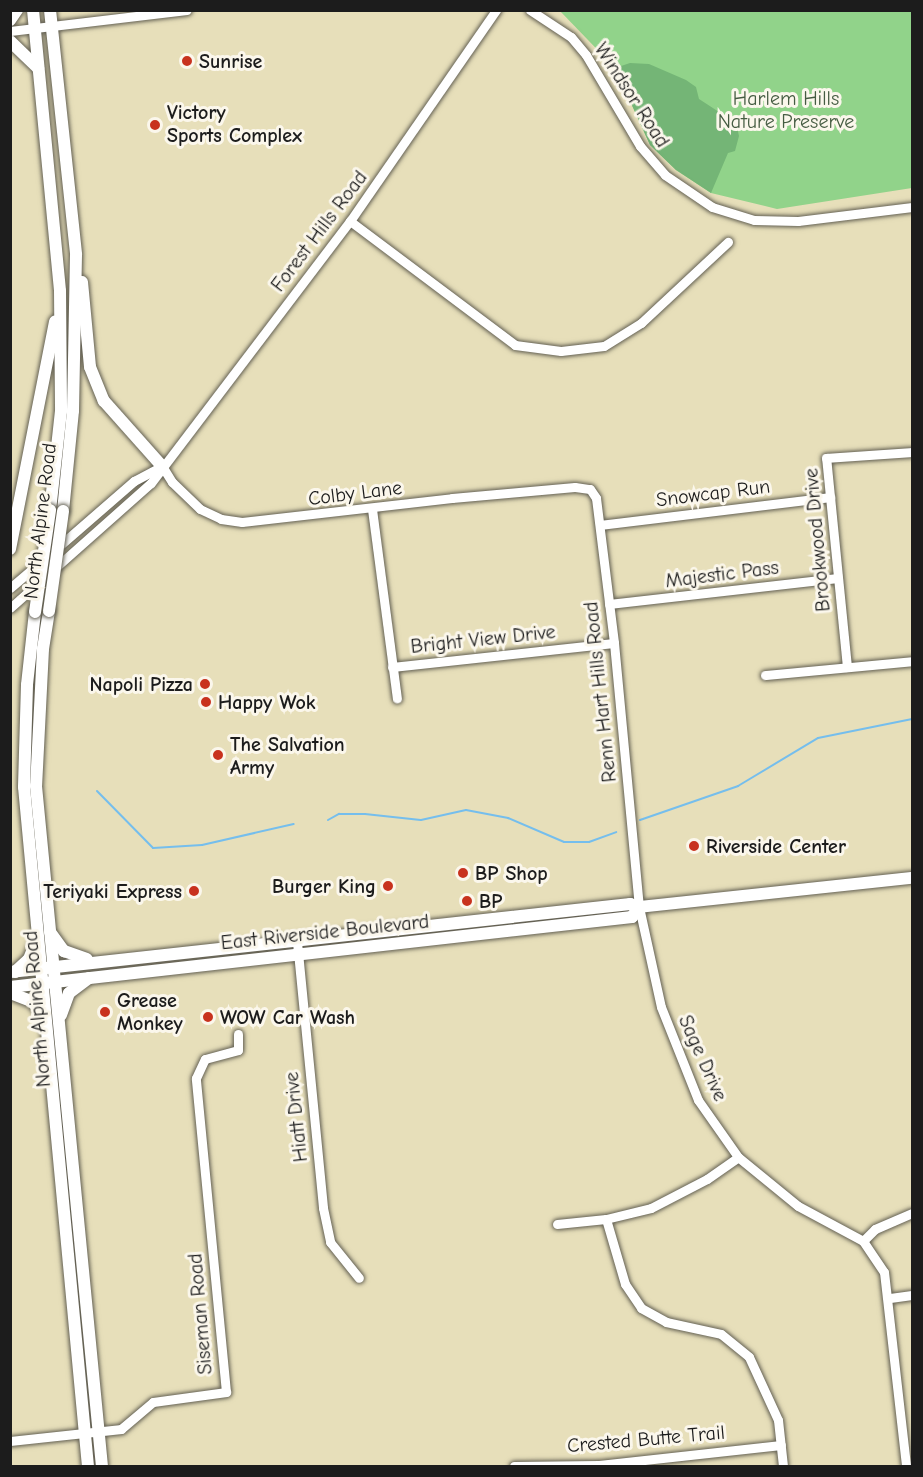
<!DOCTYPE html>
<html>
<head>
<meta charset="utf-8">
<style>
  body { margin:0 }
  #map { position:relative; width:923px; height:1477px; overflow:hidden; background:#e7dfba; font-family:"Comic Neue",sans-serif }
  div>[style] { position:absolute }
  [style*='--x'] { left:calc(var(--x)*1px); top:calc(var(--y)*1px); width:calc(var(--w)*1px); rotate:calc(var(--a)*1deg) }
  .green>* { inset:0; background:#91d38a }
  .forest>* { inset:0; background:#74b576 }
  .stream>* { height:2px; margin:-1px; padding:0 1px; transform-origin:1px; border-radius:1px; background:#75beed }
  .roads { filter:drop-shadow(0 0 2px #636053) drop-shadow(0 0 2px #636053) }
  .minor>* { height:9px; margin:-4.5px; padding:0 4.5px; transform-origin:4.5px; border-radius:4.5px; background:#fff }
  .major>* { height:12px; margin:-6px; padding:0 6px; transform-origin:6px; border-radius:6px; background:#fff }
  .bridges { filter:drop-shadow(0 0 2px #636053) drop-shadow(0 0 2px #636053) }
  .major-bridge>* { height:12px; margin:-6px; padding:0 6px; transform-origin:6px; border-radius:6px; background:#fff }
  .dots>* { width:16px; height:16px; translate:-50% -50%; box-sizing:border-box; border:3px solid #fbf7ec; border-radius:50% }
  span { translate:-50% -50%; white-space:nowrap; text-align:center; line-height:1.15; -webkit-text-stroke:6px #fbf7ec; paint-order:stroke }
  .poi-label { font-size:20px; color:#1c1c1c; font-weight:700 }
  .left { translate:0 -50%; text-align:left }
  .right { translate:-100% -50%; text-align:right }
  .street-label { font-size:20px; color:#1c1c1c }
  .park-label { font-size:20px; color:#455c42 }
  .frame { position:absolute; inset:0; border:12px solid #1c1c1c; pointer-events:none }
</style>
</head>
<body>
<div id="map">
  <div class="green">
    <div style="clip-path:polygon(560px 11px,912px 11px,912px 188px,777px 209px,711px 193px,676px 170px,650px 145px,615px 68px)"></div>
  </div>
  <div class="forest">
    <div style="clip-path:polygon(630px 63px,649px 64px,686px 80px,696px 87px,699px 99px,736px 123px,739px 136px,735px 151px,728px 153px,711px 193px,676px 170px,650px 145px,615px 68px)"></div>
  </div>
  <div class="stream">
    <div style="--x:97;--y:791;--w:80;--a:45.5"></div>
    <div style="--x:153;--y:848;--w:49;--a:-3.5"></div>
    <div style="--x:202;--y:845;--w:94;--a:-12.9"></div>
    <div style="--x:328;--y:820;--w:13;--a:-29"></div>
    <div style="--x:339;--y:814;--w:26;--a:0"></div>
    <div style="--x:365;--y:814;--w:56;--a:6.1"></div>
    <div style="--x:421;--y:820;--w:46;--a:-12.5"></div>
    <div style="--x:466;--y:810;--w:43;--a:10.8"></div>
    <div style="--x:508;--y:818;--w:61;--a:23.2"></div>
    <div style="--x:564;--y:842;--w:25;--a:0"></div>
    <div style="--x:589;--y:842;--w:29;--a:-20"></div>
    <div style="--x:640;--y:820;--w:104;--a:-19.1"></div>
    <div style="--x:738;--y:786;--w:93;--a:-31"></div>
    <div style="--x:818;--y:738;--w:96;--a:-11.4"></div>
  </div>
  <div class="roads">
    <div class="minor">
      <div style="--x:530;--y:10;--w:49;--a:33.4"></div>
      <div style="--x:571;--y:37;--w:23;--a:50"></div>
      <div style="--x:586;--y:55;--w:106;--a:59.3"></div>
      <div style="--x:640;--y:146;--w:38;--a:49"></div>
      <div style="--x:665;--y:175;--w:57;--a:34.2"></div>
      <div style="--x:712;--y:207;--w:44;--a:17.2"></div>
      <div style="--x:754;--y:220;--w:44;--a:1.3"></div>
      <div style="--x:798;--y:221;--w:115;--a:-7"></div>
      <div style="--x:10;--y:31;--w:178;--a:-6.8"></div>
      <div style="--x:350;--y:221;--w:206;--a:36.9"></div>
      <div style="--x:515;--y:345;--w:46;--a:7.4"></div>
      <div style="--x:561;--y:351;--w:43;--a:-6.6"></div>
      <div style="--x:604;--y:346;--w:44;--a:-31.9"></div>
      <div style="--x:641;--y:323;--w:119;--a:-43"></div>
      <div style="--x:162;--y:466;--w:19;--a:58"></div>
      <div style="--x:172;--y:482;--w:39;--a:44"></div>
      <div style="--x:200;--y:509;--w:23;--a:25"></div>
      <div style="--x:221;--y:519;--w:21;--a:8"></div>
      <div style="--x:242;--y:522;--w:211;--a:-6.5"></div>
      <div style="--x:452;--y:498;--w:123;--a:-5.1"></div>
      <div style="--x:575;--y:487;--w:15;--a:8"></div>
      <div style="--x:590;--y:489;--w:11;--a:56"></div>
      <div style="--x:596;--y:498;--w:146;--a:82.9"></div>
      <div style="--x:614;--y:643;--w:265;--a:84.6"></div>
      <div style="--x:639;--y:907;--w:102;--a:77.6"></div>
      <div style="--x:661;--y:1007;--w:100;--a:68.3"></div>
      <div style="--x:698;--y:1100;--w:70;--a:54.9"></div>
      <div style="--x:738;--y:1157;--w:77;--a:39.2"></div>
      <div style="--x:798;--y:1206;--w:74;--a:28.3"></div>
      <div style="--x:863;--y:1241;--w:37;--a:56"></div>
      <div style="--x:884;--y:1272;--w:195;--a:83.5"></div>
      <div style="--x:372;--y:509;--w:191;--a:82.5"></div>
      <div style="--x:600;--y:525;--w:232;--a:-6.9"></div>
      <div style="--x:58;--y:547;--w:101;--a:-41"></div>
      <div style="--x:134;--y:481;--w:30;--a:-28"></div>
      <div style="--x:10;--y:588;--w:46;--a:-40.6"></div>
      <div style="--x:609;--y:604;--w:230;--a:-6.5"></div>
      <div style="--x:10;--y:608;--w:188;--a:-41.6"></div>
      <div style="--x:151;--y:483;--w:329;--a:-52.8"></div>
      <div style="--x:350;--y:221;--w:257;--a:-55.3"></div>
      <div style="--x:392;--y:667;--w:223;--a:-6.2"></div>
      <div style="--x:847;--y:667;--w:210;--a:-95.7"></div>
      <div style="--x:826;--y:458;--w:86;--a:-4"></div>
      <div style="--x:765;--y:675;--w:148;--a:-5.4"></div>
      <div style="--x:297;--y:942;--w:267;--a:84.4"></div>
      <div style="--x:323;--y:1208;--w:35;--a:78"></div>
      <div style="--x:330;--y:1242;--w:46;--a:51.1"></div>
      <div style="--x:606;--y:1219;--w:68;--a:73.7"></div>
      <div style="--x:625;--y:1284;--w:29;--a:56"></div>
      <div style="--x:641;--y:1308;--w:29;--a:29"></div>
      <div style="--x:666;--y:1322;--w:56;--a:12.3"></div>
      <div style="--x:721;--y:1334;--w:36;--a:39"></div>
      <div style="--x:749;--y:1357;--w:69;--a:65.3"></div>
      <div style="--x:778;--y:1420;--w:46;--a:83.8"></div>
      <div style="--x:557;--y:1224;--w:49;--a:-5.8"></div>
      <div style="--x:606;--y:1219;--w:46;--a:-13.7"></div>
      <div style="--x:651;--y:1208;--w:63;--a:-27.4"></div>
      <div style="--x:707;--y:1179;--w:38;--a:-35"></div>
      <div style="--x:863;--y:1241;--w:17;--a:-45"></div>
      <div style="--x:875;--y:1229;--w:40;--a:-23.4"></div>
      <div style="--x:890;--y:1298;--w:22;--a:-8"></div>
      <div style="--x:10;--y:1441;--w:112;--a:-6.2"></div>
      <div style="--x:121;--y:1429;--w:42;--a:-40.2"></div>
      <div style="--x:153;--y:1402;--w:74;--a:-7.8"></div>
      <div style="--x:226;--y:1392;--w:315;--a:-95.5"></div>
      <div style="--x:196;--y:1078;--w:21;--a:-65"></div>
      <div style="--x:205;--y:1059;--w:34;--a:-15"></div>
      <div style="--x:238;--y:1050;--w:16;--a:-90"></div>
      <div style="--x:514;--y:1466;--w:85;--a:-0.7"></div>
      <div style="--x:599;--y:1465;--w:183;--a:-6.3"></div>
    </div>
    <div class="major">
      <div style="--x:33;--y:10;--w:282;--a:84.5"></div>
      <div style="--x:60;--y:291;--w:120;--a:89.5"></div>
      <div style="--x:61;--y:411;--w:100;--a:96.3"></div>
      <div style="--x:50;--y:10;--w:246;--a:83.9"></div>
      <div style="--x:76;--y:255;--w:156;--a:91.1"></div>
      <div style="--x:73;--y:411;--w:100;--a:95.7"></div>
      <div style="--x:10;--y:20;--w:12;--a:-55"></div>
      <div style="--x:10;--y:41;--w:39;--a:44"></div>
      <div style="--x:82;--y:282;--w:85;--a:84.6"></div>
      <div style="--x:90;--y:367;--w:37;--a:68"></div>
      <div style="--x:104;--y:401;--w:87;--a:48.3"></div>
      <div style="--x:10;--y:549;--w:232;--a:-78.8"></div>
      <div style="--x:49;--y:611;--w:38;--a:99"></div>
      <div style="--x:43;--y:649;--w:137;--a:92.9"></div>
      <div style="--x:36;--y:786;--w:683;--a:84.46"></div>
      <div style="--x:35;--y:612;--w:73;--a:96.3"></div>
      <div style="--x:27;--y:685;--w:102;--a:91.7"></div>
      <div style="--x:24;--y:787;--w:682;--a:84.62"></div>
      <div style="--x:50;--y:932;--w:24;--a:54"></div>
      <div style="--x:64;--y:951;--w:24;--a:19"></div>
      <div style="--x:10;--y:972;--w:624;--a:-6.26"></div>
      <div style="--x:630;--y:904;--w:9;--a:18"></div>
      <div style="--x:639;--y:907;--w:275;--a:-6.1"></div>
      <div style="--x:15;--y:972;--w:19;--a:-43"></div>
      <div style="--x:29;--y:959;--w:18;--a:-68"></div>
      <div style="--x:10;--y:987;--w:626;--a:-6.42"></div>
      <div style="--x:632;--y:917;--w:12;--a:-55"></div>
      <div style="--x:10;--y:993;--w:25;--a:21"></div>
      <div style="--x:33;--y:1002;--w:19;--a:54"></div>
      <div style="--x:61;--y:1015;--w:23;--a:-70"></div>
      <div style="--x:69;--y:993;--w:25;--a:-37"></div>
    </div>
  </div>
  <div class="bridges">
    <div class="major-bridge">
      <div style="--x:49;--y:611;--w:101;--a:-82"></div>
      <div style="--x:35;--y:612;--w:103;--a:-81.6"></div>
    </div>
  </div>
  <div class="dots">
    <div style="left:187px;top:61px;background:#c8321e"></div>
    <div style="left:155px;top:125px;background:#c8321e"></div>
    <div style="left:205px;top:684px;background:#c8321e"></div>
    <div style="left:206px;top:702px;background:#c8321e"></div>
    <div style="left:218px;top:755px;background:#c8321e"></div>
    <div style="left:694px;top:846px;background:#c8321e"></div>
    <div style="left:463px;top:873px;background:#c8321e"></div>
    <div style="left:388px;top:886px;background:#c8321e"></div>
    <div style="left:194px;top:891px;background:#c8321e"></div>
    <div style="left:467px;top:901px;background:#c8321e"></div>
    <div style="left:105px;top:1012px;background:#c8321e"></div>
    <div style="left:208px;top:1017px;background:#c8321e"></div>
  </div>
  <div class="poi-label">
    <span class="left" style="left:199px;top:61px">Sunrise</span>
    <span class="left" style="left:167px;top:124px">Victory<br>Sports Complex</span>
    <span class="right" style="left:193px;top:684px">Napoli Pizza</span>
    <span class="left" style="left:218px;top:702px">Happy Wok</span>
    <span class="left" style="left:230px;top:756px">The Salvation<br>Army</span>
    <span class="left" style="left:706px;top:846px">Riverside Center</span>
    <span class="left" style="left:475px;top:873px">BP Shop</span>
    <span class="right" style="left:376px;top:886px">Burger King</span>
    <span class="right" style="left:182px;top:891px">Teriyaki Express</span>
    <span class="left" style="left:479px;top:901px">BP</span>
    <span class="left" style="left:117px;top:1012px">Grease<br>Monkey</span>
    <span class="left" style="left:220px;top:1017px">WOW Car Wash</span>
  </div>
  <div class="street-label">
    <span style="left:632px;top:95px;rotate:57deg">Windsor Road</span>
    <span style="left:319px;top:231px;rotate:-53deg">Forest Hills Road</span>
    <span style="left:355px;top:493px;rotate:-7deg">Colby Lane</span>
    <span style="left:713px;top:493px;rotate:-7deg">Snowcap Run</span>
    <span style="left:40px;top:521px;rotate:-83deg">North Alpine Road</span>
    <span style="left:817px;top:540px;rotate:-95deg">Brookwood Drive</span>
    <span style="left:722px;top:574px;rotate:-7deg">Majestic Pass</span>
    <span style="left:483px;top:639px;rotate:-6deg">Bright View Drive</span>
    <span style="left:600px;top:692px;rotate:-96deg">Renn Hart Hills Road</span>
    <span style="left:325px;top:932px;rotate:-6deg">East Riverside Boulevard</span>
    <span style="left:37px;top:1009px;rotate:-95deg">North Alpine Road</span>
    <span style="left:703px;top:1058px;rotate:66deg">Sage Drive</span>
    <span style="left:296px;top:1117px;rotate:-96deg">Hiatt Drive</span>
    <span style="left:200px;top:1314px;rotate:-95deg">Siseman Road</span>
    <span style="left:646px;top:1439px;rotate:-5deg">Crested Butte Trail</span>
  </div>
  <div class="park-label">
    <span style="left:786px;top:110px">Harlem Hills<br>Nature Preserve</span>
  </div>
  <div class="frame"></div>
</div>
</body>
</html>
